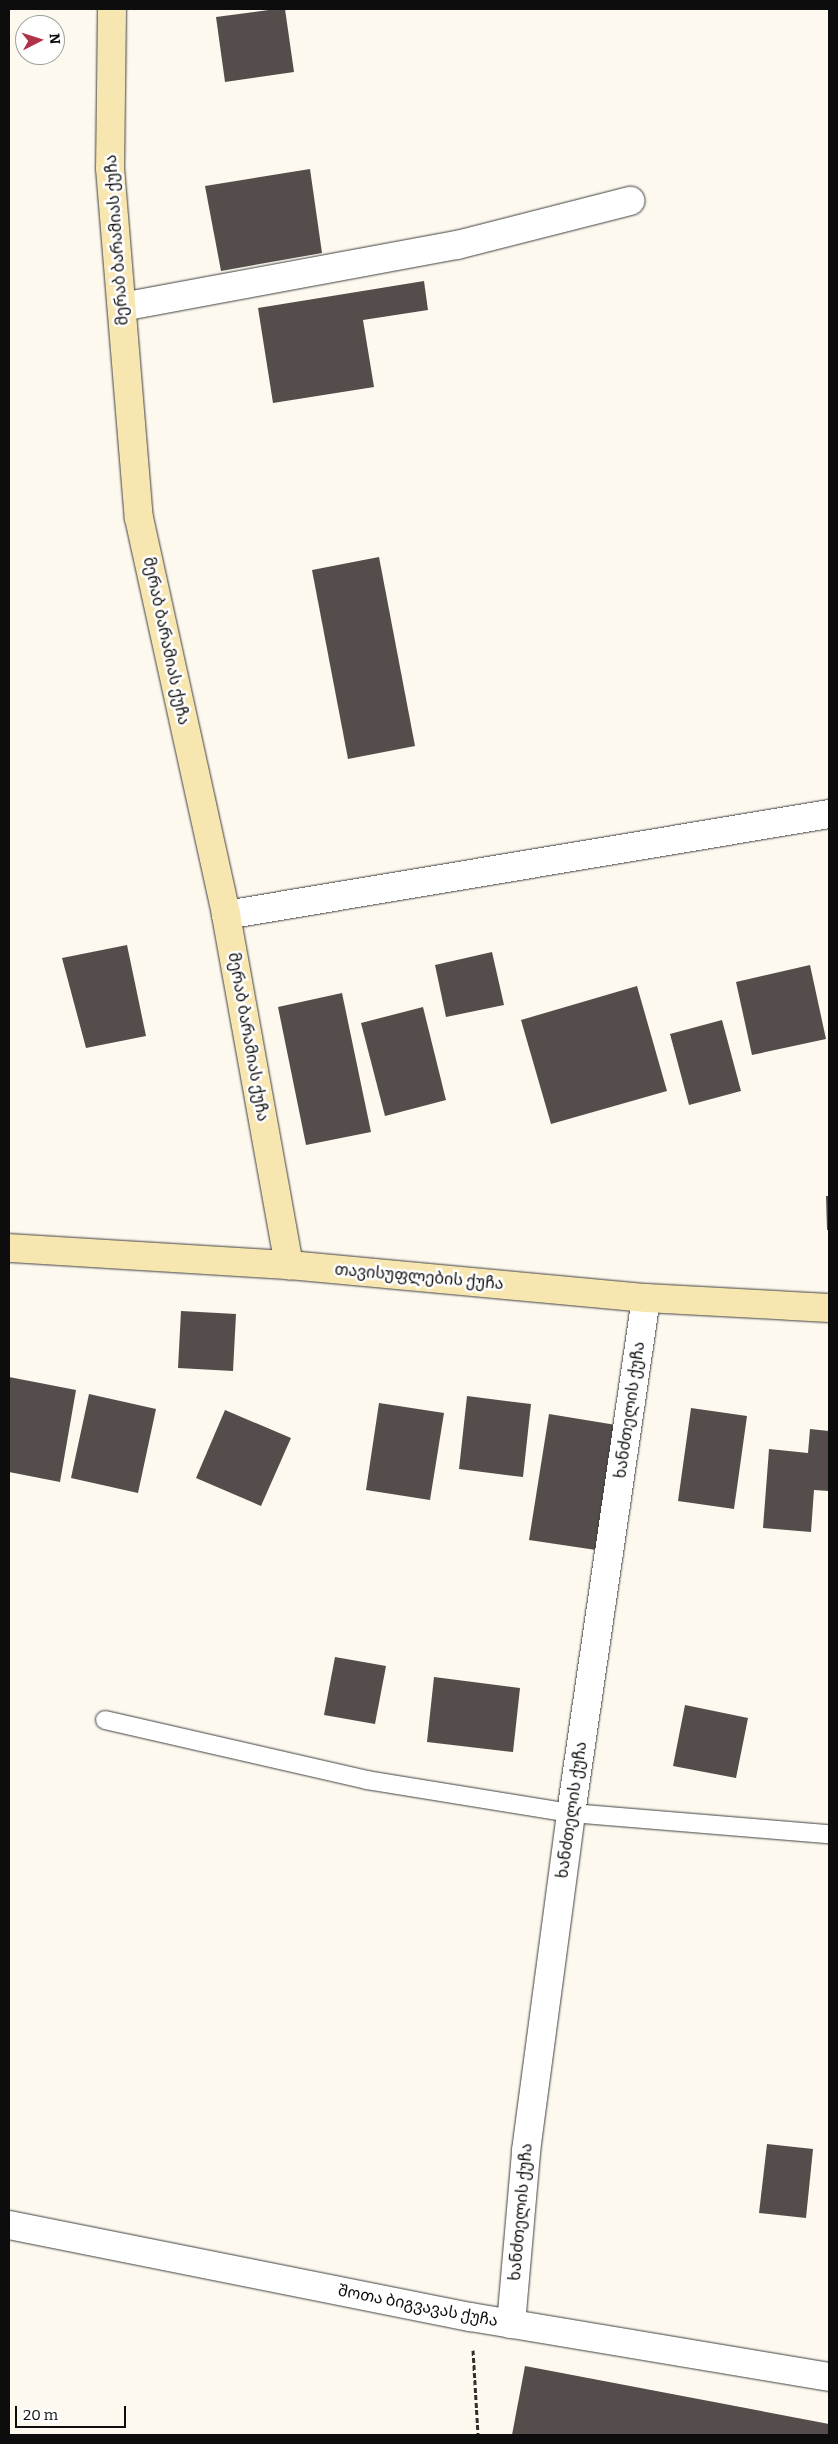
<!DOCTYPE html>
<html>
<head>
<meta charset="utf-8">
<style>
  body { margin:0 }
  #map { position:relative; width:838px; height:2444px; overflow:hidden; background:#fdf9ef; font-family:Bitter,"Noto Sans Georgian",serif }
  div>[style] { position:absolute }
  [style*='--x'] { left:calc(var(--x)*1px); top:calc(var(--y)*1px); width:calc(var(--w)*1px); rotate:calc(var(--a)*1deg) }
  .building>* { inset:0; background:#554d4b }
  .path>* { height:3px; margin-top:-1.5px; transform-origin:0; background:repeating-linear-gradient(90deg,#2f2f2f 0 5px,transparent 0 7.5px) }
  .roads { filter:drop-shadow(0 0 1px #404040) drop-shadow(0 0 1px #404040) }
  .service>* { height:18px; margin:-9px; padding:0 9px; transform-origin:9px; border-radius:9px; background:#fff }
  .minor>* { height:28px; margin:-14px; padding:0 14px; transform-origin:14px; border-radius:14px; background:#fff }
  .secondary>* { height:28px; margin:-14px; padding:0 14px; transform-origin:14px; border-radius:14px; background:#f7e6b0 }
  span { translate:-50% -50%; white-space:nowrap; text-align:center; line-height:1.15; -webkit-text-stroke:5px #fff; paint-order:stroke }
  .street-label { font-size:16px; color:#0d0d0d }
  .frame { position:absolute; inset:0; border:10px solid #0d0d0d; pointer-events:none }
  .north { position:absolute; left:15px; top:15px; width:50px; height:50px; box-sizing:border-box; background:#fff; border:1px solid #9e9e9e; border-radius:50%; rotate:85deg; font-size:14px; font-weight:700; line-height:20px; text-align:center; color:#0d0d0d }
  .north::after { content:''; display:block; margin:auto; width:18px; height:22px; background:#af3348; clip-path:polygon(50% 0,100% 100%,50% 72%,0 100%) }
  .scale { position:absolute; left:15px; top:2406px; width:111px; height:22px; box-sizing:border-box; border:2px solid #0d0d0d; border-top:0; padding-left:6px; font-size:15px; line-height:18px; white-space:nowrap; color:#0d0d0d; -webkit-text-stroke:4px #fff; paint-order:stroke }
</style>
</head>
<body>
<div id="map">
  <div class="building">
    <div style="clip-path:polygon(276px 9px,285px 9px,294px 72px,225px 82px,216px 17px)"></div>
    <div style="clip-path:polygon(310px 169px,322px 253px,221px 271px,205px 186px)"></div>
    <div style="clip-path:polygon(424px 281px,428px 310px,363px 320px,374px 387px,273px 403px,258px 308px)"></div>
    <div style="clip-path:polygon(379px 557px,415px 746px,348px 759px,312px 570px)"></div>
    <div style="clip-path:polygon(127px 945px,146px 1036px,86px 1048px,62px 958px)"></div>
    <div style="clip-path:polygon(492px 952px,504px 1005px,446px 1017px,435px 965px)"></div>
    <div style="clip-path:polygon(810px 965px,826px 1039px,752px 1055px,736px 982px)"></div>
    <div style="clip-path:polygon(637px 986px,667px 1091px,551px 1124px,521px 1020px)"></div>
    <div style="clip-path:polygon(342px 993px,371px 1132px,306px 1145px,278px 1007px)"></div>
    <div style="clip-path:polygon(423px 1007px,446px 1100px,385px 1116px,361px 1023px)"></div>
    <div style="clip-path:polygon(722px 1020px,741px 1091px,689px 1105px,670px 1034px)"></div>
    <div style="clip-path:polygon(826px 1196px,829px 1196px,829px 1230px,827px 1230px)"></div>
    <div style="clip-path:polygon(181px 1311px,236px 1314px,233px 1371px,178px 1368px)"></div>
    <div style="clip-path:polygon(9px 1377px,76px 1390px,60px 1482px,9px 1472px)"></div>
    <div style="clip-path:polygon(89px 1394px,156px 1409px,138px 1493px,71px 1478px)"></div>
    <div style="clip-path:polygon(467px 1396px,531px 1404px,523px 1477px,459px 1469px)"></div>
    <div style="clip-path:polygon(379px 1403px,444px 1413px,430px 1500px,366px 1490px)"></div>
    <div style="clip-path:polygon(691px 1408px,747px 1416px,734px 1509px,678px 1501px)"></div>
    <div style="clip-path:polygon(225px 1410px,291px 1438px,261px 1506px,196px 1478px)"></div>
    <div style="clip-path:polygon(549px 1414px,616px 1425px,596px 1550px,529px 1540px)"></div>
    <div style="clip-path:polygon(810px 1429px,829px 1431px,829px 1491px,814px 1490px,811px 1532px,763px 1528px,769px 1449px,808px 1453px)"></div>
    <div style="clip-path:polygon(335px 1657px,386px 1666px,375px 1724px,324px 1715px)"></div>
    <div style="clip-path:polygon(434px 1677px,520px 1688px,513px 1752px,427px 1742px)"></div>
    <div style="clip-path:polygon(685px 1705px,748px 1718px,736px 1778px,673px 1766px)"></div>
    <div style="clip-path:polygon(767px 2144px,813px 2149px,806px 2218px,759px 2213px)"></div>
    <div style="clip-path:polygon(525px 2366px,829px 2424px,829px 2435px,512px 2435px)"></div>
  </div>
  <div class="path">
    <div style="--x:473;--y:2350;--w:85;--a:86.6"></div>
  </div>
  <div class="roads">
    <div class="service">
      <div style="--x:105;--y:1720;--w:269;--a:12.9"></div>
      <div style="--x:367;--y:1780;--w:207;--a:9.2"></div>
      <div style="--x:571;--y:1813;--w:259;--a:4.7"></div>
    </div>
    <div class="minor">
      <div style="--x:122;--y:307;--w:341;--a:-10.5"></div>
      <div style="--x:457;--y:245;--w:179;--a:-14.3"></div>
      <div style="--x:226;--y:915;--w:611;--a:-9.51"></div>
      <div style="--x:9;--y:2225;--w:471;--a:11.3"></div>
      <div style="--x:471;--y:2317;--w:363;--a:9.5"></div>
      <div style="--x:511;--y:2324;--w:174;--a:-85"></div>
      <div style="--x:526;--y:2151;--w:341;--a:-82.4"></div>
      <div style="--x:571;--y:1813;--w:520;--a:-81.71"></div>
    </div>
    <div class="secondary">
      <div style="--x:112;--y:9;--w:159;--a:90.7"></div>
      <div style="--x:110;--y:168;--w:351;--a:85.3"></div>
      <div style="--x:139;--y:518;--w:406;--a:77.6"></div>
      <div style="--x:226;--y:915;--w:356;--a:79.8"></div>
      <div style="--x:9;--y:1248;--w:281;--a:3.5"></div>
      <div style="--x:289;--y:1265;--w:359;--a:5.3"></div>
      <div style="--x:646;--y:1298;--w:183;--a:3.1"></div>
    </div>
  </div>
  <div class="street-label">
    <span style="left:117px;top:240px;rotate:-94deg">მერაბ ბარამიას ქუჩა</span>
    <span style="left:166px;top:641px;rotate:78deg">მერაბ ბარამიას ქუჩა</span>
    <span style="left:248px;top:1037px;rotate:80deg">მერაბ ბარამიას ქუჩა</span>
    <span style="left:419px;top:1277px;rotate:5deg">თავისუფლების ქუჩა</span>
    <span style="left:630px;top:1410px;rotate:-82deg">ხანძთელის ქუჩა</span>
    <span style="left:572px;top:1810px;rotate:-82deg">ხანძთელის ქუჩა</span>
    <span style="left:521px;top:2212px;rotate:-85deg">ხანძთელის ქუჩა</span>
    <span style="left:418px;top:2306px;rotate:11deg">შოთა ბიგვავას ქუჩა</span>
  </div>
  <div class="frame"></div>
  <div class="north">N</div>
  <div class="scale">20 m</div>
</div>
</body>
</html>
